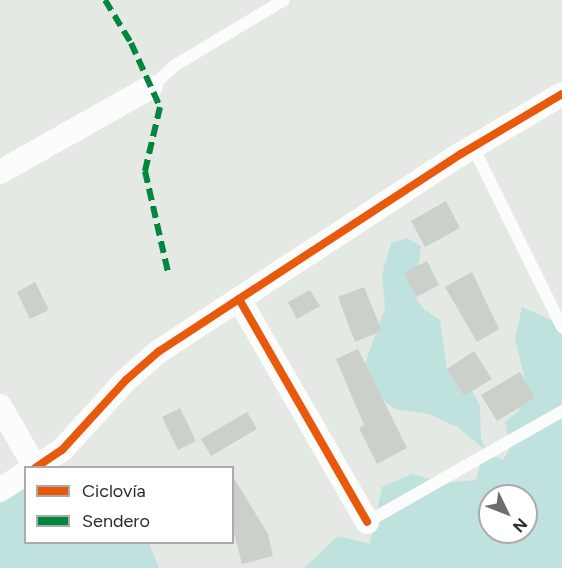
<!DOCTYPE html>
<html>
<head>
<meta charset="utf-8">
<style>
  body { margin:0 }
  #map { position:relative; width:562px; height:568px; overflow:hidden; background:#e4e9e3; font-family:Figtree,sans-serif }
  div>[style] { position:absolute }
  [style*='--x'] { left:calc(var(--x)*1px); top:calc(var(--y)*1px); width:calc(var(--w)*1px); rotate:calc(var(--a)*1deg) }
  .green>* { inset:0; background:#c0e2df }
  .building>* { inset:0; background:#ccd0cb }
  .service>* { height:12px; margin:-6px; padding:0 6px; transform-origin:6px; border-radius:6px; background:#fbfcfb }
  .minor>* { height:24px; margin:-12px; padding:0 12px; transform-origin:12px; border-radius:12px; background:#fbfcfb }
  .quiet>* { height:6px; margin-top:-3px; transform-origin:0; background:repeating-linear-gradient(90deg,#00873e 0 12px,transparent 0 18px) }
  .cycleway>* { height:8px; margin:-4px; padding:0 4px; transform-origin:4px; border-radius:4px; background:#e8590c }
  span { translate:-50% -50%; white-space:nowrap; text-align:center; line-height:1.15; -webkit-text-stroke:4.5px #fff; paint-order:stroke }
  .legend { position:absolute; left:24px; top:466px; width:210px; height:78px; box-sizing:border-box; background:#fff; border:2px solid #ababab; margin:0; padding:8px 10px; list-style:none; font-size:18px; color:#2c2c2c }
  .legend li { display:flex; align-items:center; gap:12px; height:30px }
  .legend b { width:30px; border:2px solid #ababab }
  .north { position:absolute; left:478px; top:484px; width:60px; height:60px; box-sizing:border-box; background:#fff; border:2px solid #ababab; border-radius:50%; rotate:133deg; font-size:16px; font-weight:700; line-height:24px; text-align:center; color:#2c2c2c }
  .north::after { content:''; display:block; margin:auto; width:21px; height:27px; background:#6c6e6c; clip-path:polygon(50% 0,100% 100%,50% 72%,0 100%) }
</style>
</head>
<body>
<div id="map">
  <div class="green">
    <div style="clip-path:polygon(evenodd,407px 238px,421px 246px,414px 296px,424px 309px,440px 320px,447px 369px,473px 392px,480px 406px,481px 439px,488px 454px,503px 460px,510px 447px,505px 422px,518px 412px,524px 397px,525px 380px,515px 339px,522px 307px,551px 320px,562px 336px,562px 568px,304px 568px,338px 536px,370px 544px,382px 487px,412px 474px,443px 483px,476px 480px,484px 449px,459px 428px,429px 414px,395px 409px,367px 388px,362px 372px,385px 308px,382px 275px,391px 243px,407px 238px,490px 496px,526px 496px,526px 532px,490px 532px,490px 496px)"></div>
    <div style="clip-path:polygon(25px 482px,26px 542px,149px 543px,159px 568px,0 568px,0 503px)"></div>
  </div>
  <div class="building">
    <div style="clip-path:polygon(446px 201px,460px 228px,425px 247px,411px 221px)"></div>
    <div style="clip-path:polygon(427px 261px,439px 285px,416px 297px,404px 273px)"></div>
    <div style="clip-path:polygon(472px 272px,499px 329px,477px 342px,445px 287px)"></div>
    <div style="clip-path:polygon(35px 282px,49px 310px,30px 319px,17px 292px)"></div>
    <div style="clip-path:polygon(364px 287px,382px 331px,355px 342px,338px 297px)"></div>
    <div style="clip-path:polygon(310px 290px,320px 306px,297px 319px,288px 302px)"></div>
    <div style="clip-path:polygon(358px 349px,407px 448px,377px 464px,359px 428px,364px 425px,336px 359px)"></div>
    <div style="clip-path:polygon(474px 351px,492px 379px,464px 396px,447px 369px)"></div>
    <div style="clip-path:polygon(520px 372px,535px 398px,497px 421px,481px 395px)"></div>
    <div style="clip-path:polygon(180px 408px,196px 441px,178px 450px,162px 417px)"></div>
    <div style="clip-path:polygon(247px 412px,257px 429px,211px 456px,201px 439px)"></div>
    <div style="clip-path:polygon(232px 475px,268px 534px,273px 556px,242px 564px,232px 525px)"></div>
  </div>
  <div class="service">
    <div style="--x:151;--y:87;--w:31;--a:-42"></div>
    <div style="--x:174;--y:66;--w:128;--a:-31"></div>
    <div style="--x:473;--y:147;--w:201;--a:63.7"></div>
    <div style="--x:367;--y:522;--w:224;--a:-29.6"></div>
  </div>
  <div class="minor">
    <div style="--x:0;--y:172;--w:173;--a:-29.4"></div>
    <div style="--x:239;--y:299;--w:257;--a:60.1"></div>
    <div style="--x:0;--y:406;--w:70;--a:60.2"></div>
    <div style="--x:35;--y:468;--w:32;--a:-34"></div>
    <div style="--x:62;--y:450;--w:95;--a:-47.6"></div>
    <div style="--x:126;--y:380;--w:43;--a:-41.2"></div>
    <div style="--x:158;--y:352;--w:362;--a:-33.2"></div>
    <div style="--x:461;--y:154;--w:117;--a:-30.7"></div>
    <div style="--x:0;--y:490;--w:31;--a:-33"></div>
  </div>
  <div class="quiet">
    <div style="--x:105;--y:0;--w:50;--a:58.8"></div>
    <div style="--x:131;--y:43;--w:70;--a:65.6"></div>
    <div style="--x:160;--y:107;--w:66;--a:103.2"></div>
    <div style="--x:145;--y:171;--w:104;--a:77.2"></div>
  </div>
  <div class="cycleway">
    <div style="--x:239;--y:299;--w:257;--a:60.1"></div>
    <div style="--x:35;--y:468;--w:32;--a:-34"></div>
    <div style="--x:62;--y:450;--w:95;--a:-47.6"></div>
    <div style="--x:126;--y:380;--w:43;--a:-41.2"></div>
    <div style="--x:158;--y:352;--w:362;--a:-33.2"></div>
    <div style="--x:461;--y:154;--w:117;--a:-30.7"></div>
  </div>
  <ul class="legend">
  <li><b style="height:8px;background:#e8590c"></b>Ciclovía</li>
  <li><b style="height:8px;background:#00873e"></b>Sendero</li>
  </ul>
  <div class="north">N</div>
</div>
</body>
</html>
